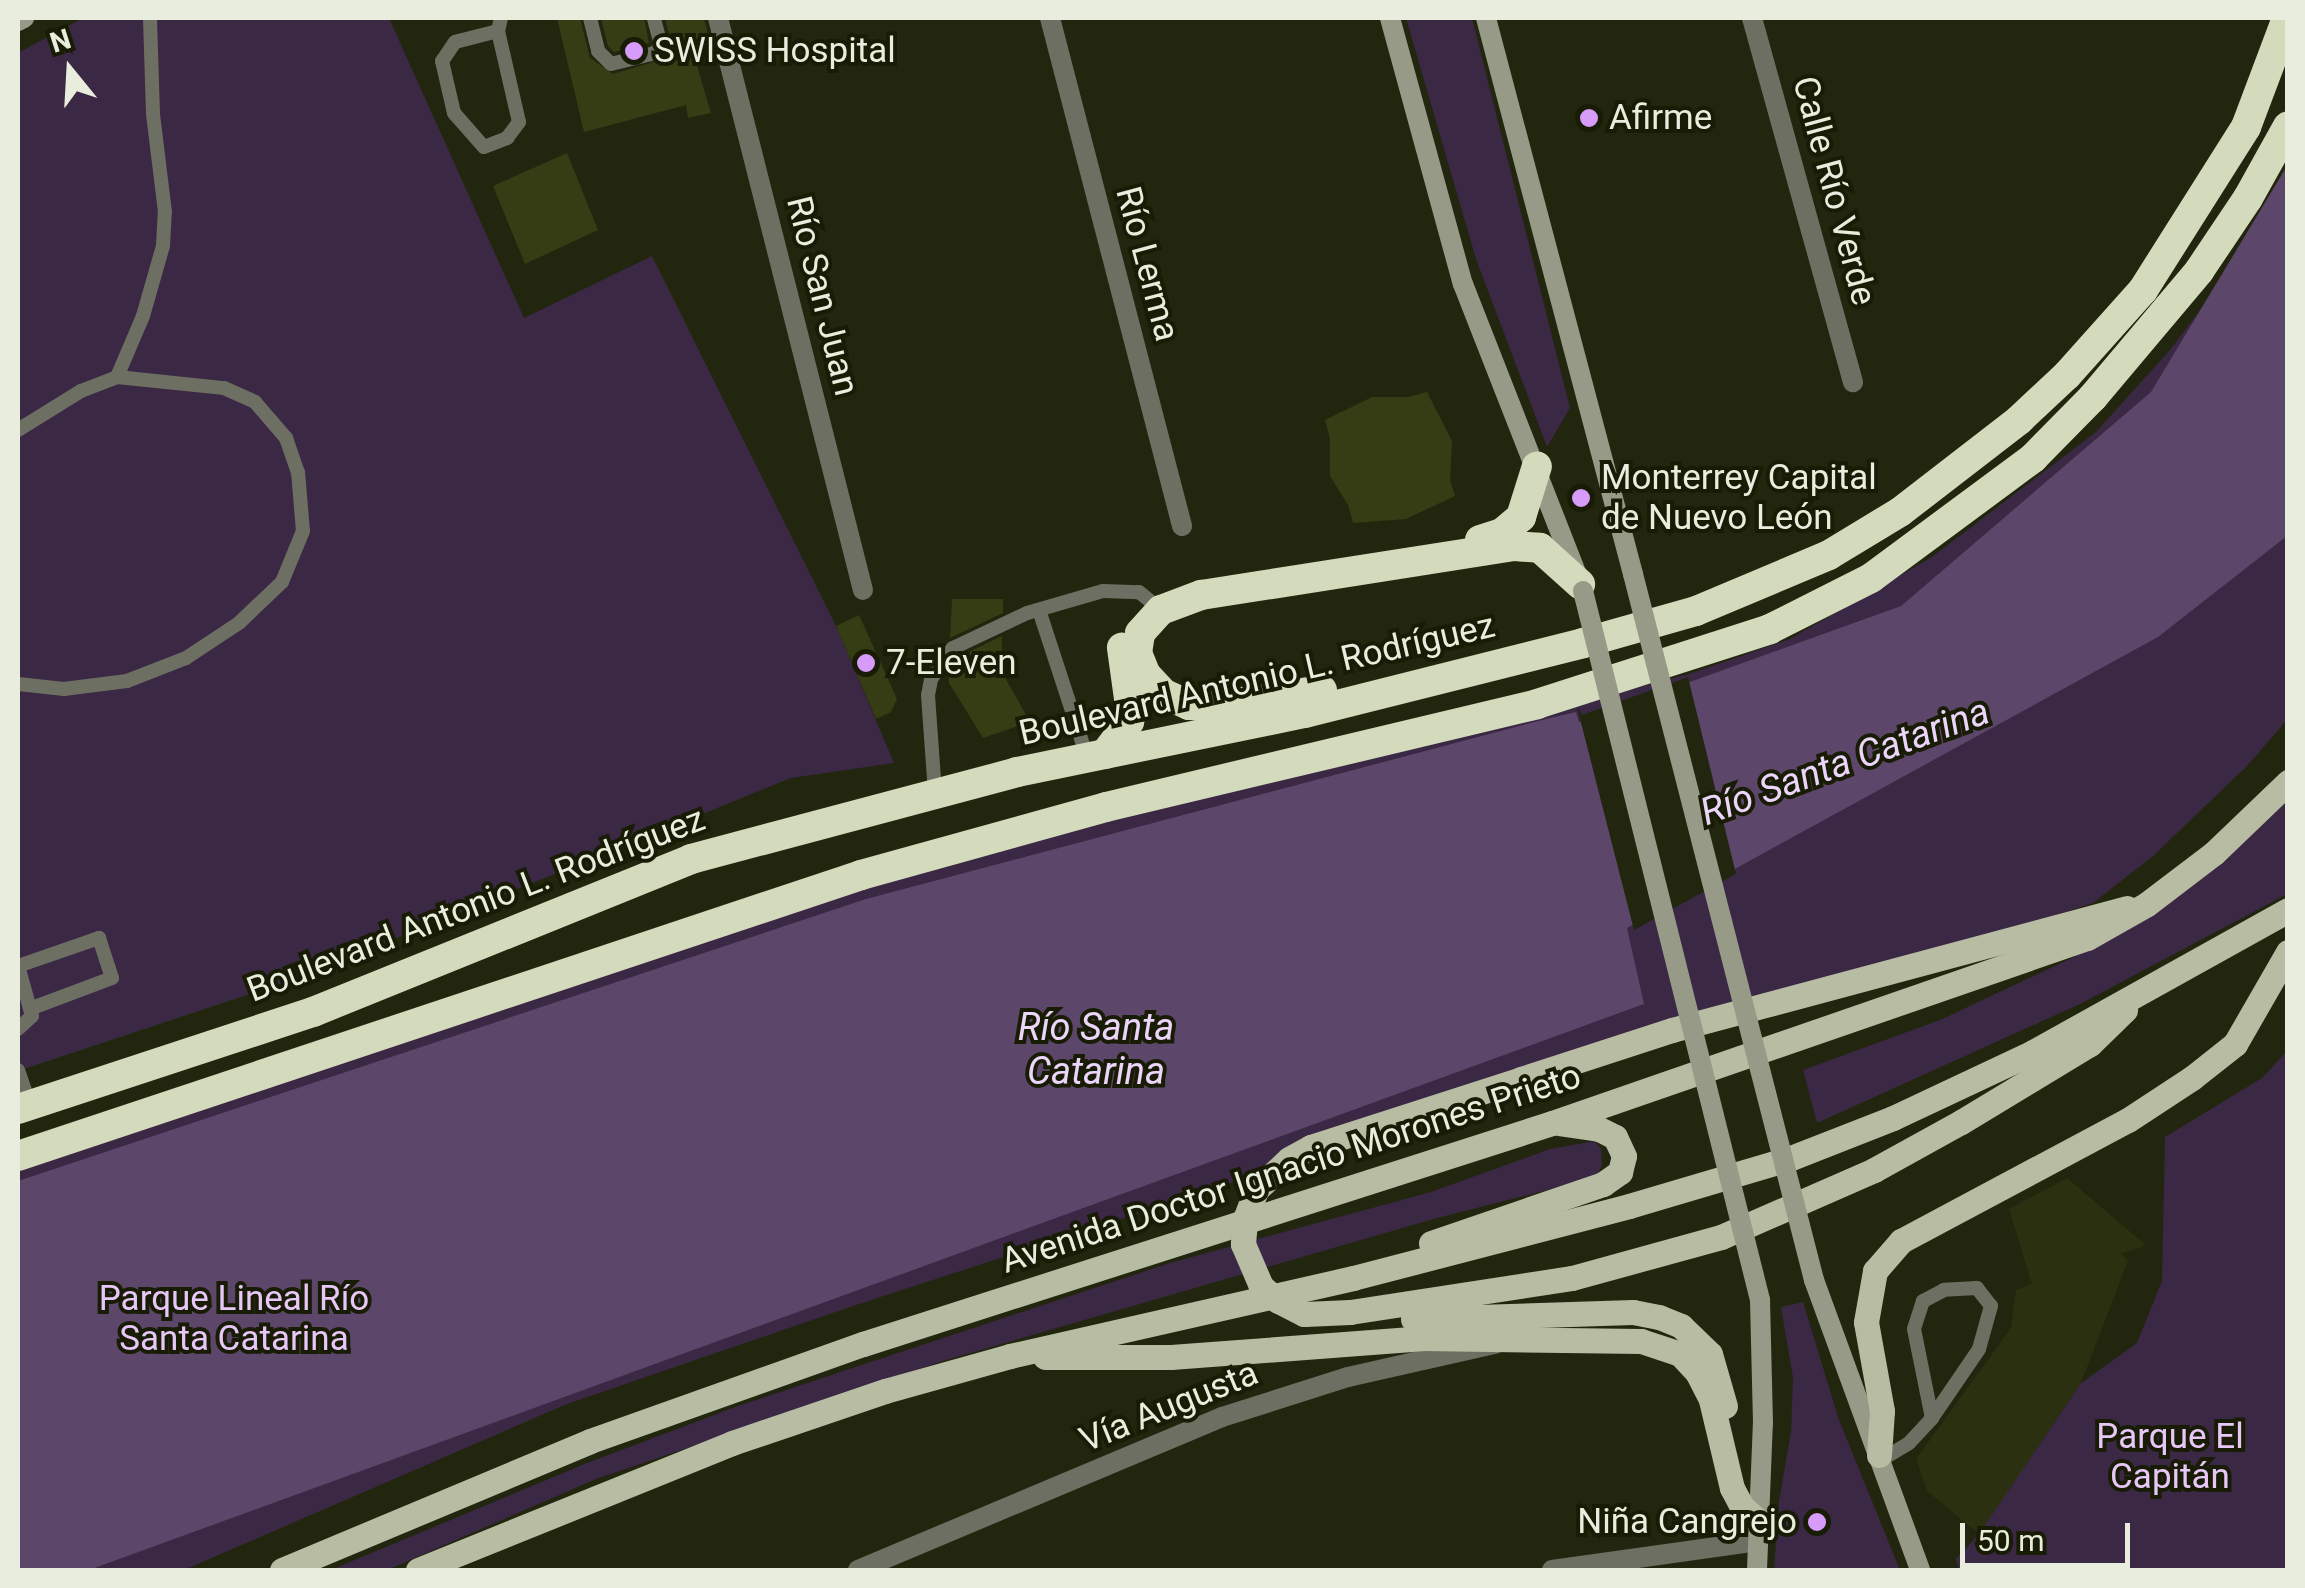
<!DOCTYPE html>
<html>
<head>
<meta charset="utf-8">
<style>
  body { margin:0 }
  #map { position:relative; width:2305px; height:1588px; overflow:hidden; background:#22260e; font-family:Roboto,sans-serif }
  div>[style] { position:absolute }
  [style*='--x'] { left:calc(var(--x)*1px); top:calc(var(--y)*1px); width:calc(var(--w)*1px); rotate:calc(var(--a)*1deg) }
  .built>* { inset:0; background:#2b3010 }
  .green>* { inset:0; background:#3a2844 }
  .water>* { inset:0; background:#5c4669 }
  .pier>* { inset:0; background:#22260e }
  .building>* { inset:0; background:#363c13 }
  .lane>* { height:14px; margin:-7px; padding:0 7px; transform-origin:7px; border-radius:7px; background:#6d6f63 }
  .street>* { height:20px; margin:-10px; padding:0 10px; transform-origin:10px; border-radius:10px; background:#6d6f63 }
  .secondary>* { height:20px; margin:-10px; padding:0 10px; transform-origin:10px; border-radius:10px; background:#979a87 }
  .primary>* { height:25px; margin:-12.5px; padding:0 12.5px; transform-origin:12.5px; border-radius:12.5px; background:#b7bca3 }
  .highway>* { height:30px; margin:-15px; padding:0 15px; transform-origin:15px; border-radius:15px; background:#d4dabc }
  .secondary-bridge>* { height:20px; margin:-10px; padding:0 10px; transform-origin:10px; border-radius:10px; background:#979a87 }
  .primary-bridge>* { height:25px; margin:-12.5px; padding:0 12.5px; transform-origin:12.5px; border-radius:12.5px; background:#b7bca3 }
  .dots>* { width:28px; height:28px; translate:-50% -50%; box-sizing:border-box; border:5px solid #191c05; border-radius:50% }
  span { translate:-50% -50%; white-space:nowrap; text-align:center; line-height:1.15; -webkit-text-stroke:8px #191c05; paint-order:stroke }
  .poi-label { font-size:35px; color:#e9edde }
  .left { translate:0 -50%; text-align:left }
  .right { translate:-100% -50%; text-align:right }
  .street-label { font-size:35px; color:#e9edde }
  .park-label { font-size:35px; color:#e6c7f8 }
  .water-label { font-size:38px; color:#ecd5fa; font-style:italic }
  .frame { position:absolute; inset:0; border:20px solid #e9edde; pointer-events:none }
  .north { position:absolute; left:20px; top:20px; width:100px; height:100px; -webkit-text-stroke:8px #191c05; paint-order:stroke; rotate:342deg; font-size:28px; font-weight:700; line-height:40px; text-align:center; color:#e9edde }
  .north::after { content:''; display:block; margin:auto; width:35px; height:45px; background:#e9edde; clip-path:polygon(50% 0,100% 100%,50% 72%,0 100%) }
  .scale { position:absolute; left:1960px; top:1523px; width:170px; height:45px; box-sizing:border-box; border:5px solid #e9edde; border-top:0; padding-left:12px; font-size:30px; line-height:35px; white-space:nowrap; color:#e9edde; -webkit-text-stroke:8px #191c05; paint-order:stroke }
</style>
</head>
<body>
<div id="map">
  <div class="built">
    <div style="clip-path:polygon(2067px 1178px,2146px 1245px,2121px 1254px,2128px 1261px,2081px 1383px,1979px 1534px,1927px 1491px,1916px 1459px,2011px 1328px,2016px 1290px,2032px 1284px,2009px 1209px)"></div>
  </div>
  <div class="green">
    <div style="clip-path:polygon(83px 18px,389px 18px,524px 318px,652px 256px,836px 626px,894px 763px,791px 778px,298px 978px,18px 1071px,18px 53px)"></div>
    <div style="clip-path:polygon(1406px 18px,1472px 18px,1570px 408px,1547px 447px,1476px 259px)"></div>
    <div style="clip-path:polygon(2287px 179px,2287px 720px,2247px 766px,2153px 856px,2093px 903px,859px 1304px,567px 1404px,184px 1570px,18px 1570px,18px 1170px,420px 1032px,954px 861px,1689px 674px,1790px 639px,1932px 557px,2096px 432px,2170px 350px,2270px 217px)"></div>
    <div style="clip-path:polygon(2287px 801px,2287px 894px,2080px 1004px,1817px 1123px,1803px 1070px,1940px 1020px,2074px 957px,2214px 869px)"></div>
    <div style="clip-path:polygon(2287px 1051px,2287px 1570px,1959px 1570px,1956px 1559px,1979px 1534px,2081px 1383px,2137px 1343px,2162px 1281px,2165px 1137px,2262px 1078px)"></div>
    <div style="clip-path:polygon(1595px 1141px,1601px 1149px,1602px 1165px,1596px 1178px,1437px 1218px,946px 1360px,596px 1479px,387px 1570px,331px 1570px,587px 1463px,738px 1406px,1170px 1263px,1431px 1192px,1550px 1149px)"></div>
    <div style="clip-path:polygon(1803px 1302px,1839px 1420px,1900px 1570px,1774px 1570px,1779px 1501px,1791px 1432px,1793px 1378px,1781px 1307px)"></div>
  </div>
  <div class="water">
    <div style="clip-path:polygon(2287px 166px,2287px 536px,2158px 637px,1627px 928px,1644px 1004px,89px 1570px,18px 1570px,18px 1181px,866px 899px,1546px 719px,1576px 712px,1579px 722px,1901px 606px,2151px 392px)"></div>
  </div>
  <div class="pier">
    <div style="clip-path:polygon(1688px 677px,1736px 874px,1634px 930px,1577px 707px,1582px 715px)"></div>
  </div>
  <div class="building">
    <div style="clip-path:polygon(557px 18px,580px 18px,590px 58px,613px 74px,664px 59px,672px 46px,665px 18px,704px 18px,710px 43px,695px 59px,711px 113px,688px 118px,686px 105px,584px 132px)"></div>
    <div style="clip-path:polygon(601px 18px,644px 18px,649px 43px,614px 52px,608px 46px)"></div>
    <div style="clip-path:polygon(567px 153px,598px 230px,525px 264px,493px 186px)"></div>
    <div style="clip-path:polygon(1427px 392px,1452px 441px,1450px 480px,1455px 496px,1406px 519px,1353px 523px,1348px 505px,1330px 476px,1330px 439px,1325px 420px,1372px 397px,1408px 397px)"></div>
    <div style="clip-path:polygon(952px 599px,1003px 599px,1003px 613px,950px 638px)"></div>
    <div style="clip-path:polygon(859px 615px,897px 699px,891px 712px,876px 719px,836px 626px)"></div>
    <div style="clip-path:polygon(1002px 636px,1002px 672px,1030px 722px,983px 738px,949px 683px,949px 672px,960px 656px)"></div>
  </div>
  <div class="lane">
    <div style="--x:590;--y:18;--w:34;--a:76"></div>
    <div style="--x:598;--y:51;--w:18;--a:45"></div>
    <div style="--x:611;--y:64;--w:45;--a:-14"></div>
    <div style="--x:655;--y:53;--w:10;--a:-53"></div>
    <div style="--x:661;--y:45;--w:28;--a:-105"></div>
    <div style="--x:498;--y:31;--w:44;--a:165.7"></div>
    <div style="--x:455;--y:42;--w:23;--a:124"></div>
    <div style="--x:442;--y:61;--w:53;--a:77"></div>
    <div style="--x:454;--y:113;--w:45;--a:48.6"></div>
    <div style="--x:484;--y:147;--w:25;--a:-21"></div>
    <div style="--x:507;--y:138;--w:20;--a:-53"></div>
    <div style="--x:519;--y:122;--w:93;--a:-103"></div>
    <div style="--x:498;--y:31;--w:13;--a:-77"></div>
    <div style="--x:117;--y:377;--w:66;--a:-66.9"></div>
    <div style="--x:143;--y:316;--w:73;--a:-74.1"></div>
    <div style="--x:163;--y:246;--w:34;--a:-87"></div>
    <div style="--x:165;--y:212;--w:99;--a:-97"></div>
    <div style="--x:153;--y:114;--w:96;--a:-91.8"></div>
    <div style="--x:18;--y:430;--w:74;--a:-31.8"></div>
    <div style="--x:81;--y:391;--w:39;--a:-21"></div>
    <div style="--x:117;--y:377;--w:108;--a:5.9"></div>
    <div style="--x:224;--y:388;--w:34;--a:24"></div>
    <div style="--x:255;--y:402;--w:48;--a:49.3"></div>
    <div style="--x:286;--y:438;--w:36;--a:71"></div>
    <div style="--x:298;--y:472;--w:59;--a:85.2"></div>
    <div style="--x:303;--y:531;--w:55;--a:112.4"></div>
    <div style="--x:282;--y:582;--w:59;--a:136.4"></div>
    <div style="--x:239;--y:623;--w:64;--a:146.6"></div>
    <div style="--x:186;--y:658;--w:63;--a:158.7"></div>
    <div style="--x:127;--y:681;--w:64;--a:172.8"></div>
    <div style="--x:64;--y:689;--w:46;--a:-173.8"></div>
    <div style="--x:1039;--y:610;--w:155;--a:71.9"></div>
    <div style="--x:935;--y:793;--w:98;--a:-94.1"></div>
    <div style="--x:928;--y:695;--w:16;--a:-79"></div>
    <div style="--x:931;--y:679;--w:38;--a:-55"></div>
    <div style="--x:953;--y:648;--w:82;--a:-25.3"></div>
    <div style="--x:1027;--y:613;--w:79;--a:-16.1"></div>
    <div style="--x:1103;--y:591;--w:36;--a:2"></div>
    <div style="--x:1139;--y:592;--w:28;--a:39"></div>
    <div style="--x:18;--y:1029;--w:19;--a:-43"></div>
    <div style="--x:32;--y:1016;--w:52;--a:-105.6"></div>
    <div style="--x:18;--y:966;--w:86;--a:-19.1"></div>
    <div style="--x:99;--y:938;--w:42;--a:72"></div>
    <div style="--x:112;--y:978;--w:85;--a:159.4"></div>
    <div style="--x:18;--y:1070;--w:37;--a:71"></div>
    <div style="--x:1881;--y:1460;--w:33;--a:-31"></div>
    <div style="--x:1909;--y:1443;--w:34;--a:-47"></div>
    <div style="--x:1932;--y:1418;--w:83;--a:-55.7"></div>
    <div style="--x:1979;--y:1349;--w:45;--a:-74.4"></div>
    <div style="--x:1991;--y:1306;--w:23;--a:-128"></div>
    <div style="--x:1977;--y:1288;--w:33;--a:177"></div>
    <div style="--x:1944;--y:1290;--w:24;--a:152"></div>
    <div style="--x:1923;--y:1301;--w:29;--a:108"></div>
    <div style="--x:1914;--y:1329;--w:91;--a:78.6"></div>
  </div>
  <div class="street">
    <div style="--x:718;--y:18;--w:590;--a:75.78"></div>
    <div style="--x:1050;--y:18;--w:525;--a:75.43"></div>
    <div style="--x:1752;--y:18;--w:378;--a:74.5"></div>
    <div style="--x:858;--y:1570;--w:395;--a:-22.8"></div>
    <div style="--x:1222;--y:1417;--w:132;--a:-17.6"></div>
    <div style="--x:1348;--y:1377;--w:151;--a:-12.7"></div>
    <div style="--x:1552;--y:1570;--w:208;--a:-8"></div>
  </div>
  <div class="secondary">
    <div style="--x:1390;--y:18;--w:276;--a:74.7"></div>
    <div style="--x:1463;--y:284;--w:318;--a:68.6"></div>
    <div style="--x:1486;--y:18;--w:575;--a:75.19"></div>
    <div style="--x:18;--y:21;--w:7;--a:-27"></div>
    <div style="--x:1814;--y:1280;--w:309;--a:69.9"></div>
    <div style="--x:1757;--y:1570;--w:147;--a:-87.7"></div>
    <div style="--x:1763;--y:1423;--w:123;--a:-91.4"></div>
  </div>
  <div class="primary">
    <div style="--x:1521;--y:1079;--w:159;--a:-18"></div>
    <div style="--x:1672;--y:1030;--w:471;--a:-15"></div>
    <div style="--x:1431;--y:1243;--w:182;--a:-18.9"></div>
    <div style="--x:1603;--y:1184;--w:21;--a:-35"></div>
    <div style="--x:1620;--y:1172;--w:16;--a:-76"></div>
    <div style="--x:1624;--y:1156;--w:21;--a:-115"></div>
    <div style="--x:1615;--y:1137;--w:18;--a:-153"></div>
    <div style="--x:1599;--y:1129;--w:40;--a:-171.5"></div>
    <div style="--x:1350;--y:1312;--w:225;--a:-8.7"></div>
    <div style="--x:1572;--y:1278;--w:155;--a:-15.4"></div>
    <div style="--x:1721;--y:1237;--w:167;--a:-23.6"></div>
    <div style="--x:1874;--y:1170;--w:99;--a:-28.9"></div>
    <div style="--x:1961;--y:1122;--w:151;--a:-31.2"></div>
    <div style="--x:2090;--y:1044;--w:49;--a:-44.2"></div>
    <div style="--x:1413;--y:1319;--w:220;--a:-1.8"></div>
    <div style="--x:1633;--y:1312;--w:26;--a:11"></div>
    <div style="--x:1659;--y:1317;--w:24;--a:22"></div>
    <div style="--x:1681;--y:1326;--w:40;--a:44"></div>
    <div style="--x:1710;--y:1354;--w:54;--a:73.9"></div>
    <div style="--x:1045;--y:1357;--w:126;--a:0"></div>
    <div style="--x:1171;--y:1357;--w:251;--a:-4.3"></div>
    <div style="--x:1421;--y:1338;--w:220;--a:0.8"></div>
    <div style="--x:1641;--y:1341;--w:41;--a:18.4"></div>
    <div style="--x:1680;--y:1354;--w:25;--a:47"></div>
    <div style="--x:1697;--y:1372;--w:31;--a:63"></div>
    <div style="--x:1711;--y:1400;--w:90;--a:76.6"></div>
    <div style="--x:1732;--y:1488;--w:21;--a:62"></div>
    <div style="--x:1742;--y:1507;--w:21;--a:41"></div>
    <div style="--x:1879;--y:1455;--w:44;--a:-86.1"></div>
    <div style="--x:1882;--y:1411;--w:90;--a:-100.2"></div>
    <div style="--x:1866;--y:1322;--w:52;--a:-80"></div>
    <div style="--x:1875;--y:1271;--w:40;--a:-49"></div>
    <div style="--x:1901;--y:1241;--w:257;--a:-28.1"></div>
    <div style="--x:2128;--y:1120;--w:77;--a:-33.3"></div>
    <div style="--x:2192;--y:1078;--w:55;--a:-38.3"></div>
    <div style="--x:2235;--y:1044;--w:106;--a:-60.1"></div>
    <div style="--x:282;--y:1570;--w:334;--a:-22.7"></div>
    <div style="--x:590;--y:1441;--w:290;--a:-19.6"></div>
    <div style="--x:863;--y:1344;--w:724;--a:-17.78"></div>
    <div style="--x:1552;--y:1123;--w:566;--a:-19.08"></div>
    <div style="--x:2087;--y:938;--w:69;--a:-29.5"></div>
    <div style="--x:2147;--y:904;--w:84;--a:-37.3"></div>
    <div style="--x:2214;--y:853;--w:103;--a:-43.8"></div>
    <div style="--x:418;--y:1570;--w:339;--a:-22"></div>
    <div style="--x:732;--y:1443;--w:162;--a:-18.8"></div>
    <div style="--x:885;--y:1391;--w:130;--a:-15.6"></div>
    <div style="--x:1010;--y:1356;--w:352;--a:-12.8"></div>
    <div style="--x:1353;--y:1278;--w:285;--a:-14.6"></div>
    <div style="--x:1629;--y:1206;--w:169;--a:-16.5"></div>
    <div style="--x:1791;--y:1158;--w:110;--a:-21.4"></div>
    <div style="--x:1893;--y:1118;--w:155;--a:-25.2"></div>
    <div style="--x:2033;--y:1052;--w:292;--a:-29.1"></div>
  </div>
  <div class="highway">
    <div style="--x:1480;--y:540;--w:23;--a:-18"></div>
    <div style="--x:1502;--y:533;--w:25;--a:-40"></div>
    <div style="--x:1521;--y:517;--w:53;--a:-72.6"></div>
    <div style="--x:1322;--y:690;--w:108;--a:171.5"></div>
    <div style="--x:1215;--y:706;--w:26;--a:-178"></div>
    <div style="--x:1189;--y:705;--w:27;--a:-156"></div>
    <div style="--x:1164;--y:694;--w:26;--a:-133"></div>
    <div style="--x:1146;--y:675;--w:24;--a:-112"></div>
    <div style="--x:1137;--y:653;--w:20;--a:-81"></div>
    <div style="--x:1140;--y:633;--w:31;--a:-48"></div>
    <div style="--x:1161;--y:610;--w:43;--a:-20.6"></div>
    <div style="--x:1201;--y:595;--w:317;--a:-8.9"></div>
    <div style="--x:1514;--y:546;--w:26;--a:4"></div>
    <div style="--x:1540;--y:548;--w:54;--a:42"></div>
    <div style="--x:1105;--y:754;--w:40;--a:-53"></div>
    <div style="--x:1129;--y:722;--w:9;--a:-77"></div>
    <div style="--x:1131;--y:713;--w:66;--a:-97.9"></div>
    <div style="--x:18;--y:1109;--w:311;--a:-18.2"></div>
    <div style="--x:313;--y:1012;--w:408;--a:-22"></div>
    <div style="--x:691;--y:859;--w:337;--a:-14.9"></div>
    <div style="--x:1017;--y:772;--w:294;--a:-11.6"></div>
    <div style="--x:1305;--y:713;--w:287;--a:-14.1"></div>
    <div style="--x:1583;--y:643;--w:117;--a:-15.8"></div>
    <div style="--x:1696;--y:611;--w:144;--a:-22.8"></div>
    <div style="--x:1829;--y:555;--w:83;--a:-31.2"></div>
    <div style="--x:1900;--y:512;--w:150;--a:-37.7"></div>
    <div style="--x:2019;--y:420;--w:66;--a:-43.2"></div>
    <div style="--x:2067;--y:375;--w:114;--a:-48.2"></div>
    <div style="--x:2143;--y:290;--w:193;--a:-57.7"></div>
    <div style="--x:2246;--y:127;--w:116;--a:-69.4"></div>
    <div style="--x:18;--y:1156;--w:889;--a:-18.43"></div>
    <div style="--x:861;--y:875;--w:254;--a:-15.5"></div>
    <div style="--x:1106;--y:807;--w:443;--a:-13.4"></div>
    <div style="--x:1537;--y:704;--w:245;--a:-17.8"></div>
    <div style="--x:1770;--y:629;--w:113;--a:-26.8"></div>
    <div style="--x:1871;--y:578;--w:202;--a:-36.5"></div>
    <div style="--x:2033;--y:458;--w:86;--a:-45.5"></div>
    <div style="--x:2093;--y:397;--w:165;--a:-49.9"></div>
    <div style="--x:2199;--y:271;--w:88;--a:-56.1"></div>
    <div style="--x:2248;--y:198;--w:82;--a:-60.9"></div>
  </div>
  <div class="secondary-bridge">
    <div style="--x:1633;--y:574;--w:729;--a:75.62"></div>
    <div style="--x:1583;--y:591;--w:731;--a:75.98"></div>
  </div>
  <div class="primary-bridge">
    <div style="--x:1350;--y:1312;--w:46;--a:177.5"></div>
    <div style="--x:1304;--y:1314;--w:29;--a:-153"></div>
    <div style="--x:1278;--y:1301;--w:23;--a:-139"></div>
    <div style="--x:1261;--y:1286;--w:46;--a:-113.2"></div>
    <div style="--x:1243;--y:1244;--w:25;--a:-85"></div>
    <div style="--x:1245;--y:1219;--w:31;--a:-69"></div>
    <div style="--x:1256;--y:1190;--w:45;--a:-43.2"></div>
    <div style="--x:1289;--y:1159;--w:25;--a:-29"></div>
    <div style="--x:1311;--y:1147;--w:221;--a:-17.9"></div>
  </div>
  <div class="dots">
    <div style="left:634px;top:51px;background:#d79bf9"></div>
    <div style="left:1589px;top:118px;background:#d79bf9"></div>
    <div style="left:1581px;top:498px;background:#d79bf9"></div>
    <div style="left:866px;top:663px;background:#d79bf9"></div>
    <div style="left:1817px;top:1522px;background:#d79bf9"></div>
  </div>
  <div class="poi-label">
    <span class="left" style="left:654px;top:51px">SWISS Hospital</span>
    <span class="left" style="left:1609px;top:118px">Afirme</span>
    <span class="left" style="left:1601px;top:498px">Monterrey Capital<br>de Nuevo León</span>
    <span class="left" style="left:886px;top:663px">7-Eleven</span>
    <span class="right" style="left:1797px;top:1522px">Niña Cangrejo</span>
  </div>
  <div class="street-label">
    <span style="left:1834px;top:191px;rotate:75deg">Calle Río Verde</span>
    <span style="left:1147px;top:264px;rotate:75deg">Río Lerma</span>
    <span style="left:822px;top:296px;rotate:76deg">Río San Juan</span>
    <span style="left:1257px;top:680px;rotate:-13deg">Boulevard Antonio L. Rodríguez</span>
    <span style="left:476px;top:905px;rotate:-21deg">Boulevard Antonio L. Rodríguez</span>
    <span style="left:1291px;top:1169px;rotate:-18deg">Avenida Doctor Ignacio Morones Prieto</span>
    <span style="left:1169px;top:1407px;rotate:-22deg">Vía Augusta</span>
  </div>
  <div class="park-label">
    <span style="left:234px;top:1319px">Parque Lineal Río<br>Santa Catarina</span>
    <span style="left:2170px;top:1457px">Parque El<br>Capitán</span>
  </div>
  <div class="water-label">
    <span style="left:1845px;top:762px;rotate:-20deg">Río Santa Catarina</span>
    <span style="left:1096px;top:1050px">Río Santa<br>Catarina</span>
  </div>
  <div class="frame"></div>
  <div class="north">N</div>
  <div class="scale">50 m</div>
</div>
</body>
</html>
